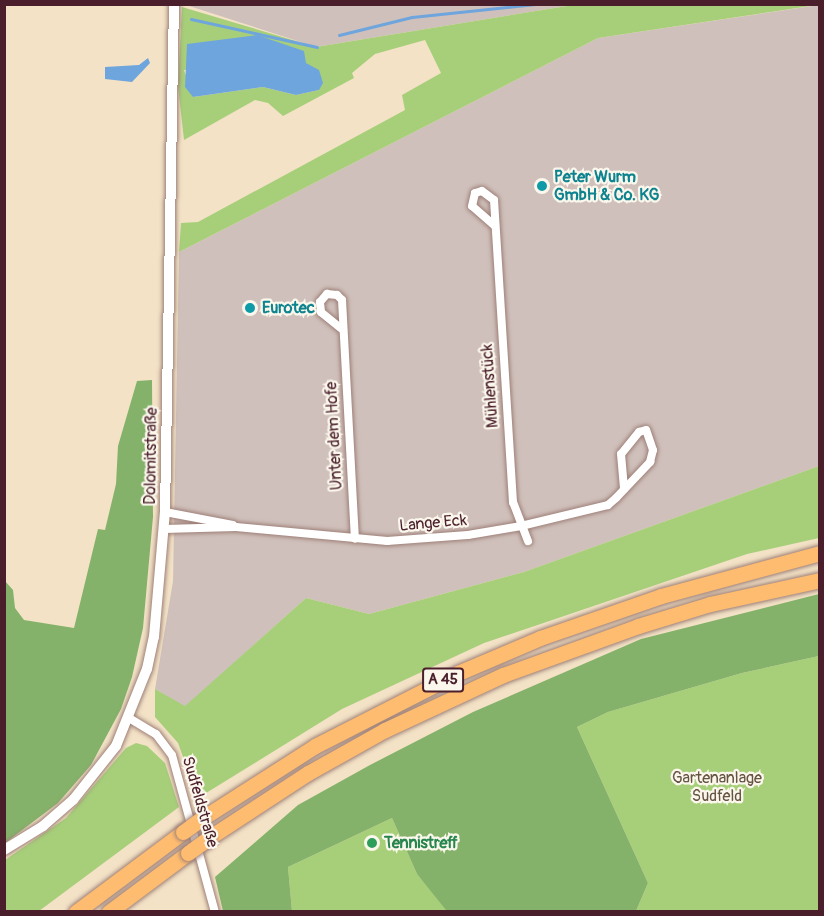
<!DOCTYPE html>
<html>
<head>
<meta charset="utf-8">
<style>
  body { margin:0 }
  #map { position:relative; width:824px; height:916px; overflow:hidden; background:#f3e2c6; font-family:Pangolin,sans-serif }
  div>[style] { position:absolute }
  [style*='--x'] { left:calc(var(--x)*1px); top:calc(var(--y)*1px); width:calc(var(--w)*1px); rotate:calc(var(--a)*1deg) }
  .industrial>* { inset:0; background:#d0c0bc }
  .green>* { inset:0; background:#a7cf7a }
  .forest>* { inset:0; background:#85b26a }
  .water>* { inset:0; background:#6ea5dc }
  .stream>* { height:3px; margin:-1.5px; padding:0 1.5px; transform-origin:1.5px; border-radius:1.5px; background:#6ea5dc }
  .roads { filter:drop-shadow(0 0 2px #9e8078) drop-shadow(0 0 2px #9e8078) }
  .minor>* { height:8px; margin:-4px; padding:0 4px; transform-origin:4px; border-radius:4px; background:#fff }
  .tertiary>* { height:10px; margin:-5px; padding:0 5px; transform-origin:5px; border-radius:5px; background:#fff }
  .motorway>* { height:15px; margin:-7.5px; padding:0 7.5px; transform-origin:7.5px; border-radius:7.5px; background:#febc70 }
  .bridges { filter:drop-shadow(0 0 2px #9e8078) drop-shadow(0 0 2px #9e8078) }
  .motorway-bridge>* { height:15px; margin:-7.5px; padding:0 7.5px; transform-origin:7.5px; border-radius:7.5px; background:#febc70 }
  .dots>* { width:16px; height:16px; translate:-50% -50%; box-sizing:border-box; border:3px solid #fbf7ec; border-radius:50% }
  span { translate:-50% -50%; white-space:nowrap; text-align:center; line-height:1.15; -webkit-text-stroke:4.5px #fbf7ec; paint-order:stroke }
  .shield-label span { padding:2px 4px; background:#fbf7ec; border:2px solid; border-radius:4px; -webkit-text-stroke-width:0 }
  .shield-label { font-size:15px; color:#4a1f2b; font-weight:700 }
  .culture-label { font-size:16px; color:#0d838f; font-weight:700 }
  .left { translate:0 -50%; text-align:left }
  .street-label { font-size:16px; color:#4a1f2b }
  .park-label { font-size:16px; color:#665443 }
  .leisure-label { font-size:16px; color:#27864d; font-weight:700 }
  .frame { position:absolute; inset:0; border:6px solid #4a1f2b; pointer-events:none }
</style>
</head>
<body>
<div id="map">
  <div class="industrial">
    <div style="clip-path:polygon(183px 4px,573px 5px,316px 47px)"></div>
    <div style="clip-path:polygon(819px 5px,819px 466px,524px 572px,369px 614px,306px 598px,185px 707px,155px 689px,173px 581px,179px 252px,598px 38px)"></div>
  </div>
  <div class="green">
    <div style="clip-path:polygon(evenodd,573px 5px,817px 5px,598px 38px,179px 252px,181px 223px,198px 222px,405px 110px,402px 95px,441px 73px,425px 40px,375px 54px,352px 73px,354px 78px,283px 116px,268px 103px,255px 100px,184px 140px,178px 86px,182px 7px,316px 47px,573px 5px,306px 63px,319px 90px,296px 95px,263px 87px,193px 97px,184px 70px,306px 63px)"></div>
    <div style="clip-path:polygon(819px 466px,819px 538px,747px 554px,484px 643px,342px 709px,198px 798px,178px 743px,155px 717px,155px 689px,185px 706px,306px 598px,369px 614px,524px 572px)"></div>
    <div style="clip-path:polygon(819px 656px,819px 911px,636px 911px,648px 883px,577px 727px,608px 712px,742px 673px)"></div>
    <div style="clip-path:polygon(136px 743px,147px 746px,165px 763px,179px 807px,39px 911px,5px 911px,5px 860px,66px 818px,126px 748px)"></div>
    <div style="clip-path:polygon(392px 818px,417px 874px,449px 911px,292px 911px,288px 867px)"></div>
  </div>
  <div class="forest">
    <div style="clip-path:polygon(152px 380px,153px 517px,143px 628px,132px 677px,121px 709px,91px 765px,58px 803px,5px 843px,5px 581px,13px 590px,15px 608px,24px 620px,74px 628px,98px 529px,105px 530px,116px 484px,118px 446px,137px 381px)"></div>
    <div style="clip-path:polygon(819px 594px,819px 656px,742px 673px,608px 712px,577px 727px,648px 883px,636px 911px,446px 910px,417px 874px,392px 818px,288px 867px,292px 911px,223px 911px,215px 877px,298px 805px,370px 765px,473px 712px,641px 639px)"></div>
  </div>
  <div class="water">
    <div style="clip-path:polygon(257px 35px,304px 51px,306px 63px,319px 70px,323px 83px,319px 90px,296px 95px,263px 87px,193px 97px,185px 87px,187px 44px)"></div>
    <div style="clip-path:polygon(148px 58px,150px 63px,132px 82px,105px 79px,105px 67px,139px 65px)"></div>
  </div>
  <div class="stream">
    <div style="--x:191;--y:19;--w:129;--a:12.5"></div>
    <div style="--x:339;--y:35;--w:75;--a:-13.9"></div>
    <div style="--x:412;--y:17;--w:124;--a:-6"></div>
  </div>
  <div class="roads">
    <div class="minor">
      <div style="--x:495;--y:226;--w:30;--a:-139"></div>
      <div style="--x:472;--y:206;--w:13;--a:-77"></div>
      <div style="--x:475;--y:193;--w:7;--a:-16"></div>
      <div style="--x:482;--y:191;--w:15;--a:37"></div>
      <div style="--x:494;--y:200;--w:303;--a:86.4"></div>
      <div style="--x:513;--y:502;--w:42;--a:69"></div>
      <div style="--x:343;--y:330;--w:28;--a:-141"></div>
      <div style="--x:321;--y:312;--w:10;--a:-96"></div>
      <div style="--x:320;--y:302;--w:11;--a:-49"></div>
      <div style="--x:327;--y:294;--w:10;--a:6"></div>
      <div style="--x:337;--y:295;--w:7;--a:45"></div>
      <div style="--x:342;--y:300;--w:239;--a:86.9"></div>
      <div style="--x:165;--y:512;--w:69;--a:10.8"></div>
      <div style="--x:164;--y:529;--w:72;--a:-1.6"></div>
      <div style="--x:236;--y:527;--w:152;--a:5.3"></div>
      <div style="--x:387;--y:541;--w:81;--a:-4.2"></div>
      <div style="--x:468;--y:535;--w:54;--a:-9.6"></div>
      <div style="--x:521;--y:526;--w:89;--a:-13.6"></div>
      <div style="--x:608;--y:505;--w:11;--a:-41"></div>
      <div style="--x:616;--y:498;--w:50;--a:-46.6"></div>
      <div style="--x:650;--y:462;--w:12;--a:-76"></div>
      <div style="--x:653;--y:450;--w:21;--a:-109"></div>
      <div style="--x:646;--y:430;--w:7;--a:164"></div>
      <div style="--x:639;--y:432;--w:28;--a:129"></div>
      <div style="--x:621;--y:454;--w:35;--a:85"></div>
      <div style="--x:129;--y:718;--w:31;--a:31"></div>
      <div style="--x:156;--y:734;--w:26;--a:53"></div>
      <div style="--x:172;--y:755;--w:163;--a:74.7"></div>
    </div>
    <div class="tertiary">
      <div style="--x:4;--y:850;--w:46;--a:-31.6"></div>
      <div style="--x:43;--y:826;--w:40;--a:-41"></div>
      <div style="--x:73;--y:800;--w:69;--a:-51.5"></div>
      <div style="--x:116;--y:746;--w:83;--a:-68.1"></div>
      <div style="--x:147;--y:669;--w:33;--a:-78"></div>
      <div style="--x:154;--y:637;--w:125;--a:-85"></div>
      <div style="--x:165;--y:512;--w:508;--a:-88.99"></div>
    </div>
    <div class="motorway">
      <div style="--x:201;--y:819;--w:135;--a:-32.6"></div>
      <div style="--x:315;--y:746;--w:161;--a:-27"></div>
      <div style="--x:458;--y:673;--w:89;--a:-23.1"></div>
      <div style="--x:540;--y:638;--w:128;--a:-19.1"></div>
      <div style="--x:661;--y:596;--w:165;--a:-15.1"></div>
      <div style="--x:207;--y:839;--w:121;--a:-33.2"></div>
      <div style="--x:308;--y:773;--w:88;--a:-29.2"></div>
      <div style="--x:385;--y:730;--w:130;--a:-25"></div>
      <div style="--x:503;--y:675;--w:144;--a:-19.9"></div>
      <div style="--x:638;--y:626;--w:75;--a:-17"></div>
      <div style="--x:710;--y:604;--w:113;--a:-12.3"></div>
      <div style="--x:76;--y:912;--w:134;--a:-36.8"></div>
      <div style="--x:109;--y:912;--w:99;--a:-36.8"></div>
    </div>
  </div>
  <div class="bridges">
    <div class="motorway-bridge">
      <div style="--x:183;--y:832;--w:22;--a:-36"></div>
      <div style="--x:188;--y:853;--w:24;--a:-36"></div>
    </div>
  </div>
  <div class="dots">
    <div style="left:542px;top:186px;background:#0f9aa8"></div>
    <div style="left:250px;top:308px;background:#0f9aa8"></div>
    <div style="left:372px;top:843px;background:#2e9e5b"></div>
  </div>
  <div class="shield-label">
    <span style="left:443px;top:680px">A 45</span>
  </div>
  <div class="culture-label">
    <span class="left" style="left:554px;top:186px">Peter Wurm<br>GmbH &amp; Co. KG</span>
    <span class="left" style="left:262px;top:308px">Eurotec</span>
  </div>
  <div class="street-label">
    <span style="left:490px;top:386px;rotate:-94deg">Mühlenstück</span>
    <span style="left:334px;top:436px;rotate:-93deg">Unter dem Hofe</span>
    <span style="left:151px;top:456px;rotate:-89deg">Dolomitstraße</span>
    <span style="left:433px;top:523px;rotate:-5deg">Lange Eck</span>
    <span style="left:200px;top:802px;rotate:74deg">Sudfeldstraße</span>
  </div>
  <div class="park-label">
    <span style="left:717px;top:787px">Gartenanlage<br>Sudfeld</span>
  </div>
  <div class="leisure-label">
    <span class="left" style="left:384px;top:843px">Tennistreff</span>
  </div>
  <div class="frame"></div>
</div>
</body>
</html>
